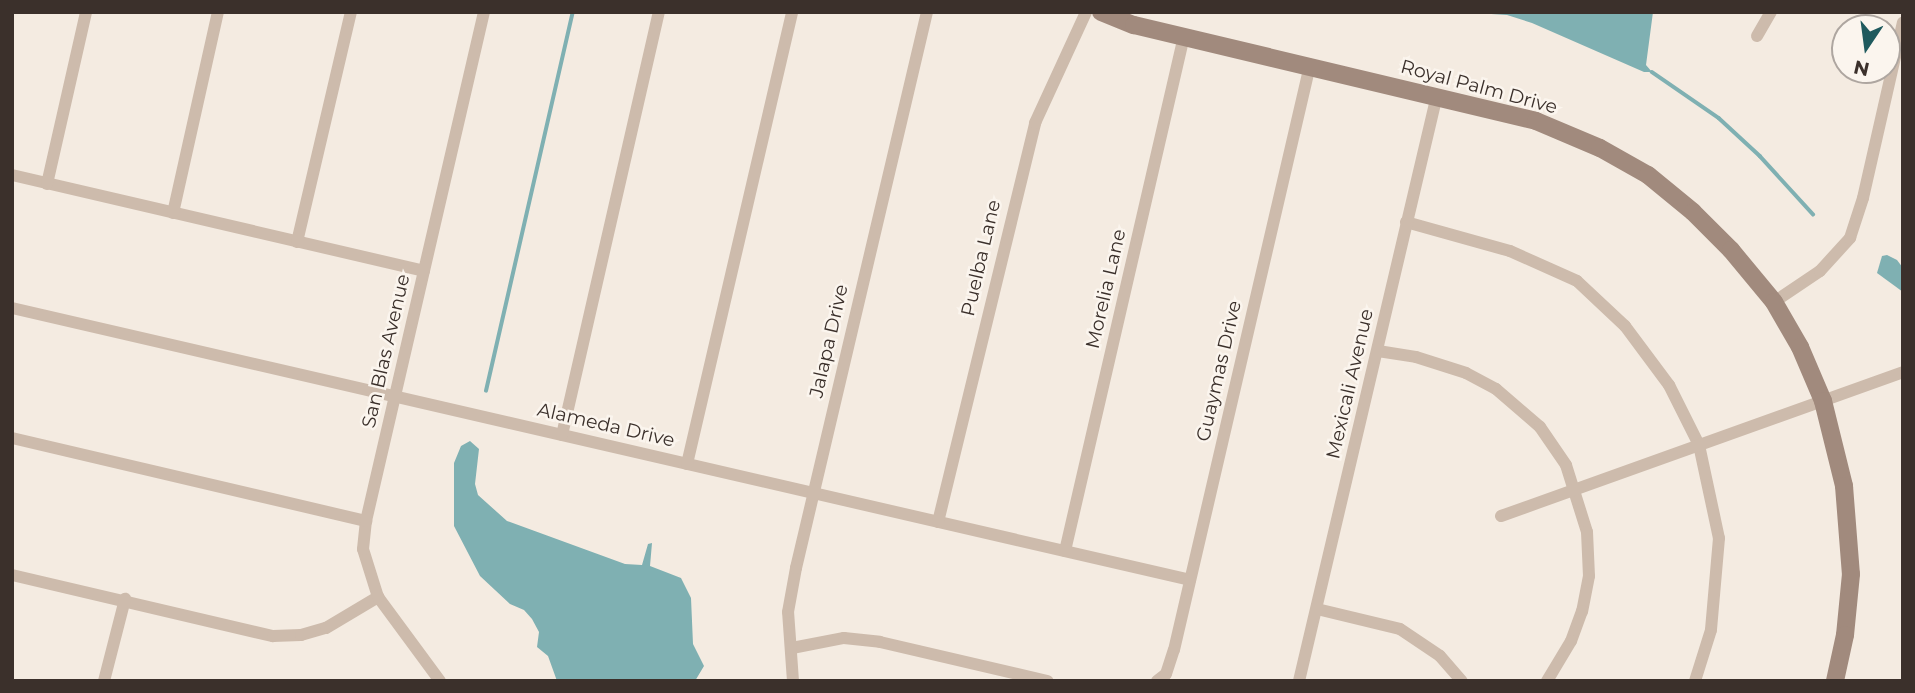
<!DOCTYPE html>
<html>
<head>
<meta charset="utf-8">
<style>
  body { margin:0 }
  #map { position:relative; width:1915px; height:693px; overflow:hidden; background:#f4ebe1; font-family:Montserrat,sans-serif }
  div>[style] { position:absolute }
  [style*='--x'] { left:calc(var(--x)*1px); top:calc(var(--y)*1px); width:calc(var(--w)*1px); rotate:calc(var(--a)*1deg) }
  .water>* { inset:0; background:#7fb0b2 }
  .stream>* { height:3.5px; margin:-1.75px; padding:0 1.75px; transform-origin:1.75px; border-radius:1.75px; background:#7fb0b2 }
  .street>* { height:12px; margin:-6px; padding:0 6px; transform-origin:6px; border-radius:6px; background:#cdbbac }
  .secondary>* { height:18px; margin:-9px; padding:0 9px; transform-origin:9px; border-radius:9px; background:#a18a7d }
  span { translate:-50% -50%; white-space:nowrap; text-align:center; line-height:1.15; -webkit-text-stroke:5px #fbf5ee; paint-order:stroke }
  .street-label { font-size:19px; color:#3b302b }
  .frame { position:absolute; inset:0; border:14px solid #3b302b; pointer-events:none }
  .north { position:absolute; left:1831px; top:14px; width:70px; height:70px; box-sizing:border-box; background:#fbf5ee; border:2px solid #aea6a0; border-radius:50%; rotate:193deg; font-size:19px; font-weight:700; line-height:28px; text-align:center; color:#3b302b }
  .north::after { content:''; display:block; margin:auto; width:24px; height:32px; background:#1f5a5e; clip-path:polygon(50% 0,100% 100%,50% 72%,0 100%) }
</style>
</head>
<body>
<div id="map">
  <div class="water">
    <div style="clip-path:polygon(1460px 12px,1653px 12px,1646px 65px,1652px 72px,1644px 72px,1532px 23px,1507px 15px)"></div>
    <div style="clip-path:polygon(1887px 255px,1897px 260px,1903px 268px,1903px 292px,1877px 273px,1882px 256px)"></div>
    <div style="clip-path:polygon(470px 441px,479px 449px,475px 484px,478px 495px,507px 521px,625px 564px,642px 565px,648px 544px,652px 543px,650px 566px,681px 578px,691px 598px,693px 644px,704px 666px,695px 681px,557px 681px,548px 656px,537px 647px,539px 632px,532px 619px,524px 610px,510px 604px,480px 576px,454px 526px,454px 463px,461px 446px)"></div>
  </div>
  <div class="stream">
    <div style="--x:1652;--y:72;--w:81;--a:34.5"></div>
    <div style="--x:1719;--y:118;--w:56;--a:42.8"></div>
    <div style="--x:1760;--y:156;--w:79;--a:47.6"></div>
    <div style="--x:486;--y:391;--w:389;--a:-77.1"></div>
  </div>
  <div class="street">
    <div style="--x:1757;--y:36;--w:28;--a:-60"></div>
    <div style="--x:12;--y:175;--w:423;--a:13.1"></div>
    <div style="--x:47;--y:184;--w:176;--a:-77.2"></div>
    <div style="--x:173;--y:213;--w:206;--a:-77.4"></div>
    <div style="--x:1406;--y:222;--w:108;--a:15.6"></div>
    <div style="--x:1510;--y:251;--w:73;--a:24.1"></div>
    <div style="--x:1577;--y:281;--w:66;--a:43.2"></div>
    <div style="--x:1625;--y:326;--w:74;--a:53.3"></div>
    <div style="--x:1669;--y:385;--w:67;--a:63.4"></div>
    <div style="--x:1699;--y:445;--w:95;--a:77.9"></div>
    <div style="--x:1719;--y:538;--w:92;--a:95"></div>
    <div style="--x:1711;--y:630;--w:53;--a:107.4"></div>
    <div style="--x:297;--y:242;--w:236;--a:-76.8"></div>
    <div style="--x:1774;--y:302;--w:55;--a:-34"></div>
    <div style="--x:1820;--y:271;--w:45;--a:-47.7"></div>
    <div style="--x:1850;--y:238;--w:42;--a:-72"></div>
    <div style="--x:1863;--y:198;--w:180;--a:-77.2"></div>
    <div style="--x:12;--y:308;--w:1209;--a:13"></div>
    <div style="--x:1378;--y:351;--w:38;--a:9"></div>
    <div style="--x:1416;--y:357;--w:52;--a:17.7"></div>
    <div style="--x:1466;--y:373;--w:34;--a:28"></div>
    <div style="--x:1496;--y:389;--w:58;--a:40.8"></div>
    <div style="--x:1540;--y:427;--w:46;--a:55.6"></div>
    <div style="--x:1566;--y:465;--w:70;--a:72.6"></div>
    <div style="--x:1587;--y:532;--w:44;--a:87.4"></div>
    <div style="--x:1589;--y:576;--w:36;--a:101"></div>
    <div style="--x:1582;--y:611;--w:32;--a:110"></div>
    <div style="--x:1571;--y:641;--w:47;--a:121"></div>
    <div style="--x:562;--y:435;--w:434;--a:-77.1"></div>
    <div style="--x:12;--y:438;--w:364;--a:13.2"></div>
    <div style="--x:687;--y:464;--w:464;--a:-76.9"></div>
    <div style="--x:1501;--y:516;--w:427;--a:-19.7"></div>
    <div style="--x:938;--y:522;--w:411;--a:-76.3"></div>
    <div style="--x:1035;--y:123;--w:122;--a:-65.3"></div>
    <div style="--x:1065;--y:551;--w:529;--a:-76.99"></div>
    <div style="--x:12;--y:575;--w:268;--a:13.2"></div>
    <div style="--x:273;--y:636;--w:28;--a:-2"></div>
    <div style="--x:301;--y:635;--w:26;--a:-16"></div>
    <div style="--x:326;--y:628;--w:61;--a:-30.8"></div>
    <div style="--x:1317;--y:609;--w:85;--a:13.5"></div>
    <div style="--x:1400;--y:629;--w:48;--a:34"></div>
    <div style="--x:1440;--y:656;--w:33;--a:49"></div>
    <div style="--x:792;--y:648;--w:53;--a:-10.9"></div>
    <div style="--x:844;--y:638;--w:36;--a:6"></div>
    <div style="--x:880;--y:642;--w:172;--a:13.1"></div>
    <div style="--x:104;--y:681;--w:85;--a:-75.6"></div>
    <div style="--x:440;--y:681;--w:104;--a:-126.4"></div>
    <div style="--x:378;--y:597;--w:50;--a:-107.4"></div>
    <div style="--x:363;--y:549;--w:28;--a:-84"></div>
    <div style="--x:366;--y:521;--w:522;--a:-76.95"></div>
    <div style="--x:793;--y:681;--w:69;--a:-94.1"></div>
    <div style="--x:788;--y:612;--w:45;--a:-79.7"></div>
    <div style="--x:796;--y:568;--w:571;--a:-76.74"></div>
    <div style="--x:1157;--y:681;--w:11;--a:-38"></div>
    <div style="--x:1166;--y:674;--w:25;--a:-72"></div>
    <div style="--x:1174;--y:650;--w:601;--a:-76.91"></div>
    <div style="--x:1299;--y:681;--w:602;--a:-76.75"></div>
  </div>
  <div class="secondary">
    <div style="--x:1101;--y:12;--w:35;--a:22"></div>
    <div style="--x:1134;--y:25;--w:413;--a:13.4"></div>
    <div style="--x:1536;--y:121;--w:69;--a:22.9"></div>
    <div style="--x:1600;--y:148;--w:55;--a:29.4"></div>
    <div style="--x:1648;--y:175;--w:58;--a:39.4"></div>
    <div style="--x:1693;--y:212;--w:54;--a:45"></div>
    <div style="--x:1731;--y:250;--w:67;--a:50.4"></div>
    <div style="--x:1774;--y:302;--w:52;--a:60"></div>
    <div style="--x:1800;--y:347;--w:59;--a:66.9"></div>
    <div style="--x:1823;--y:401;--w:88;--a:76.1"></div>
    <div style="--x:1844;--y:486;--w:88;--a:85.5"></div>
    <div style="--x:1851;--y:574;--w:61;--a:95.6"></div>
    <div style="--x:1845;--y:635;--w:47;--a:102.3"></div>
  </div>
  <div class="street-label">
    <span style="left:1479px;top:87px;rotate:15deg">Royal Palm Drive</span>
    <span style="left:981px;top:258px;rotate:-77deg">Puelba Lane</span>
    <span style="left:1106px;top:289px;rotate:-77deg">Morelia Lane</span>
    <span style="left:829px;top:341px;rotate:-77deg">Jalapa Drive</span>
    <span style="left:386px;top:351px;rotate:-77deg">San Blas Avenue</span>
    <span style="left:1219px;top:371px;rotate:-77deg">Guaymas Drive</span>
    <span style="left:1350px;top:384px;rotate:-77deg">Mexicali Avenue</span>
    <span style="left:606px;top:425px;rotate:13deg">Alameda Drive</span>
  </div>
  <div class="frame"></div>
  <div class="north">N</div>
</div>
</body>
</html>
